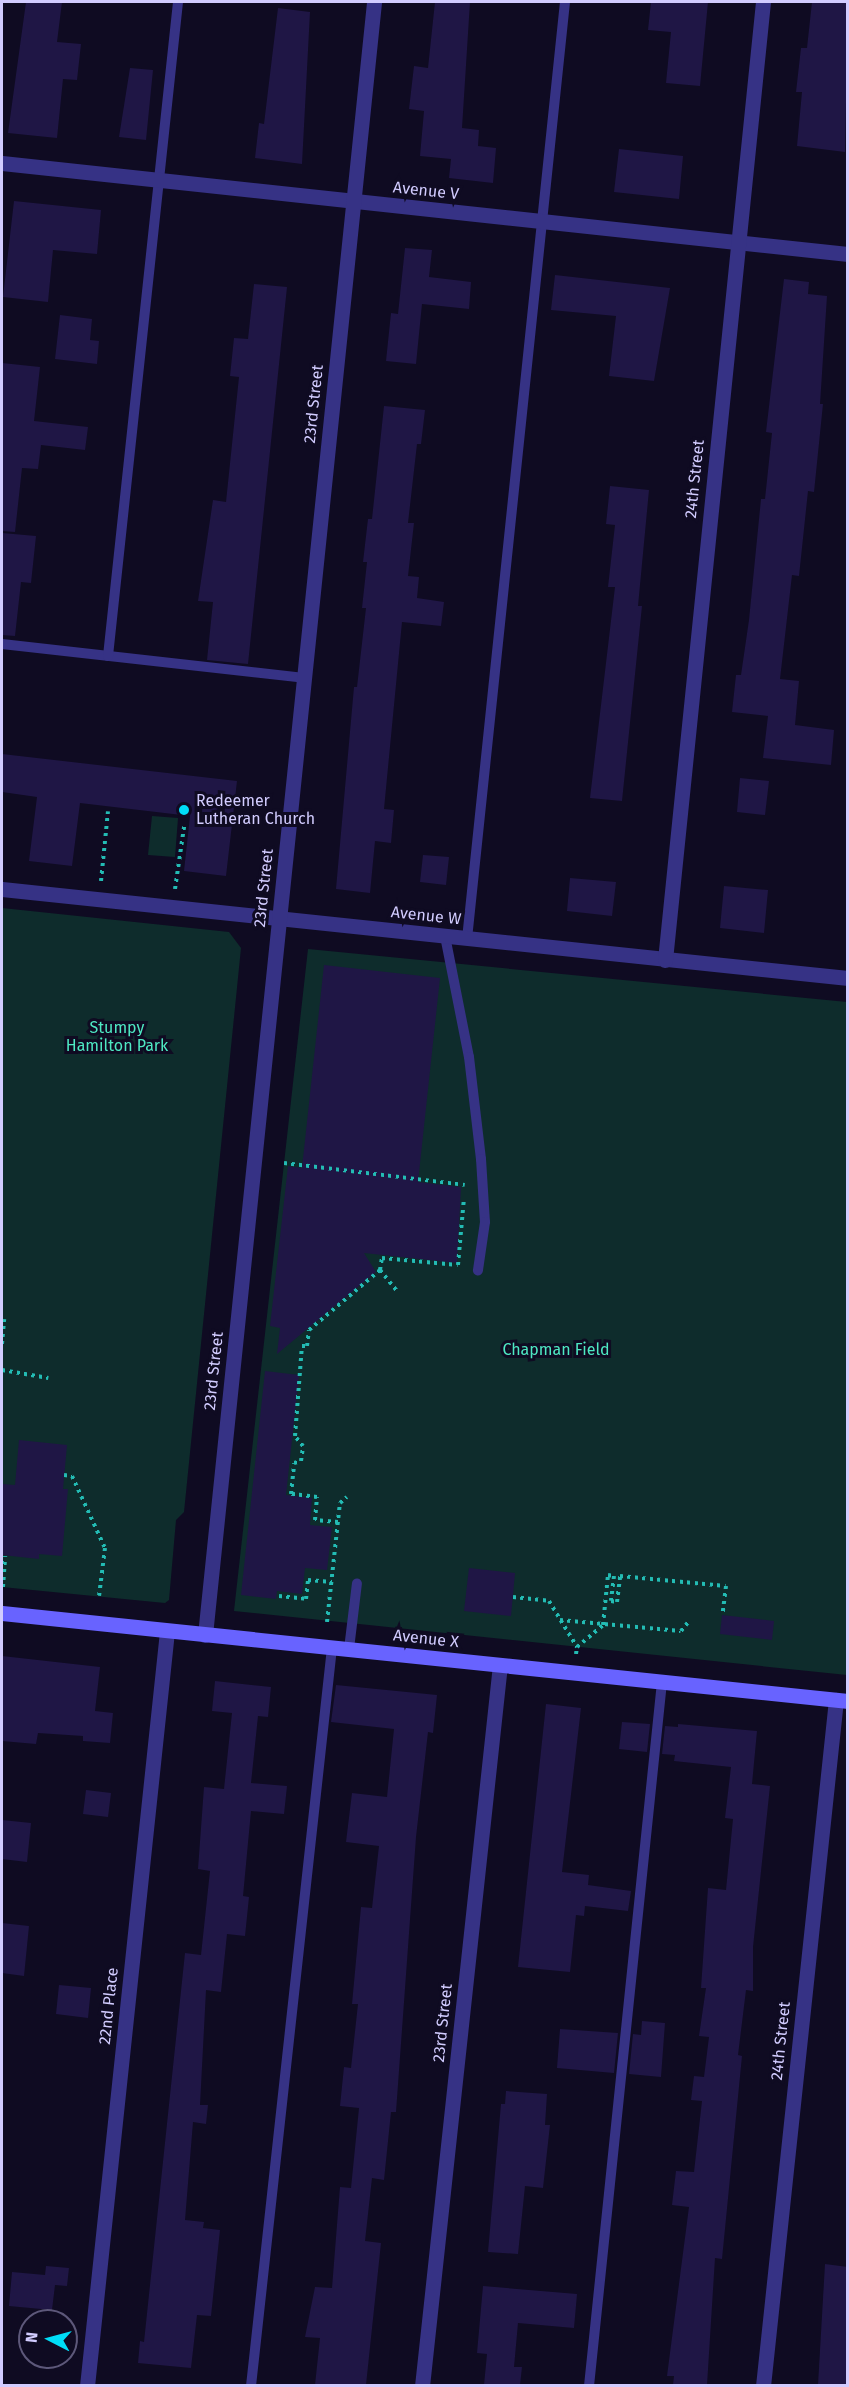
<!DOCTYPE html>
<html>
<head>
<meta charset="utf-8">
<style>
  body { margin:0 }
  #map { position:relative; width:849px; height:2387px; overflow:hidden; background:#0f0b22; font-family:"Fira Sans",sans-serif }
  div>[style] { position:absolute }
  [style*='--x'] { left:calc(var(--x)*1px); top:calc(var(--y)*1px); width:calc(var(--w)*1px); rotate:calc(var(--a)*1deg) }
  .green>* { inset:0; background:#0e2c2c }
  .building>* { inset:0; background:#1f1645 }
  .path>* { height:4px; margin-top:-2px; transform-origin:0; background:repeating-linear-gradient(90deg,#23bcb4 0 3px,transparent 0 7.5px) }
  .lane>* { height:10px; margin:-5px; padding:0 5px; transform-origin:5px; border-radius:5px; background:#363285 }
  .street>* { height:15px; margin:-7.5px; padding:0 7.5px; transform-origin:7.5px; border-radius:7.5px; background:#363285 }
  .secondary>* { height:15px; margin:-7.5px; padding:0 7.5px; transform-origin:7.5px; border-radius:7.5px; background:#6863ff }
  .dots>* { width:16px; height:16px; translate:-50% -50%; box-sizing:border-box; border:3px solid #0f0b22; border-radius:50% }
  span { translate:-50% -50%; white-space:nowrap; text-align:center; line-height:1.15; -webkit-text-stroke:6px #0f0b22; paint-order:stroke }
  .street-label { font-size:16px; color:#d2ccff }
  .poi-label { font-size:16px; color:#d2ccff }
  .left { translate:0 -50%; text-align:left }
  .park-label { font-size:16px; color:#4ee9c3 }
  .frame { position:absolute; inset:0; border:3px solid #d2ccff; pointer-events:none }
  .north { position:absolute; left:18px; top:2309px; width:60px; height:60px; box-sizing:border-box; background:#0f0b22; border:2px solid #5d587a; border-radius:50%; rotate:276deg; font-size:16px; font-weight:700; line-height:24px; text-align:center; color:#d2ccff }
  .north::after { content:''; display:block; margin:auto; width:21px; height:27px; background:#00ddf7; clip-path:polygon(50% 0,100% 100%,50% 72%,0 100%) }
</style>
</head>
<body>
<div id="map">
  <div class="green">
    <div style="clip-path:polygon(152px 816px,178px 818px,175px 857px,148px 855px)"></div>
    <div style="clip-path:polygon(2px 908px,229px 932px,241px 948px,184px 1512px,176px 1520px,169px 1600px,165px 1603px,2px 1587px)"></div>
    <div style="clip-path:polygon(308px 949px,847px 1002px,847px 1675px,234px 1611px)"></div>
  </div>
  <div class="building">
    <div style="clip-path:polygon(26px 2px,62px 2px,57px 42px,81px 44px,77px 80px,63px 79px,57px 138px,8px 133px)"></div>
    <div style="clip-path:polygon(435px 2px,470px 2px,462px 128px,479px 130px,478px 146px,496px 148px,493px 183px,449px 178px,451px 159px,420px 156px,424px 111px,409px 109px,414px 66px,428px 68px)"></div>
    <div style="clip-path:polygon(651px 2px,708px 2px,700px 86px,666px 83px,671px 32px,648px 30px)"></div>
    <div style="clip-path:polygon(812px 2px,848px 2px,845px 152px,797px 146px,802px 92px,796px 92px,801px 48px,807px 48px)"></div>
    <div style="clip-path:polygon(278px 8px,310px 12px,302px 164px,255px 158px,259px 123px,264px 124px)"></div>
    <div style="clip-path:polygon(130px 68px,153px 70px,146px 140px,119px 137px)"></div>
    <div style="clip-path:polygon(619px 149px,683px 156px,679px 199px,614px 192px)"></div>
    <div style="clip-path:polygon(14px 201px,101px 210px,97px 254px,53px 250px,48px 302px,3px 297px)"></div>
    <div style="clip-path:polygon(405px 248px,432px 250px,429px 277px,471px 282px,469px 309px,422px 304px,416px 364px,386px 361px,391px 313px,398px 314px)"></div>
    <div style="clip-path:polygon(555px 275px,670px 288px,654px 381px,609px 376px,616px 316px,551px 310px)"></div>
    <div style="clip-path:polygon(784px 279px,809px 282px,808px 294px,827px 296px,820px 404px,823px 404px,814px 492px,808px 491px,799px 576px,792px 575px,780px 679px,799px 681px,795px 725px,834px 730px,831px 765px,763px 758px,768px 716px,732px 712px,736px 675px,741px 675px,749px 620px,761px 499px,765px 499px,772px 433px,766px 432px)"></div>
    <div style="clip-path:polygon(254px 284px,287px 287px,248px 664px,207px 660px,213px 602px,198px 601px,213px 500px,226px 502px,239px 377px,230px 376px,234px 338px,248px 339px)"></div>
    <div style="clip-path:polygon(60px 315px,92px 319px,90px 340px,99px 341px,97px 364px,55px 359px)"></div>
    <div style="clip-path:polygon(2px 363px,40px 367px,34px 421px,88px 427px,85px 450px,41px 445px,38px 469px,22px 468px,15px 532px,2px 531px)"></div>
    <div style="clip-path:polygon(384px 406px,425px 410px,421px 444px,417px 444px,408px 523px,414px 523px,408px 576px,419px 577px,417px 598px,444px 602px,441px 626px,402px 622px,384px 809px,394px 810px,391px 843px,375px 841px,370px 893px,336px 889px,354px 687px,357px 687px,366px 608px,362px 608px,367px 562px,363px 562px,368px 519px,372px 519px)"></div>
    <div style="clip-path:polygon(610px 486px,649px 490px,638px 606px,642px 606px,622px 801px,590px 798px,615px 587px,608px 587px,615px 525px,606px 524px)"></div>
    <div style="clip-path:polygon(2px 533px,36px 536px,31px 583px,21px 582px,15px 636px,2px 635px)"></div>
    <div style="clip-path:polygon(2px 754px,237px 781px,226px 876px,184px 871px,190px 816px,80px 803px,72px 866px,29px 861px,37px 797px,2px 792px)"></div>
    <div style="clip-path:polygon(740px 778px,769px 781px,765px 815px,737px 812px)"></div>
    <div style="clip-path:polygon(423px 855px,449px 857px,446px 885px,420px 882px)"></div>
    <div style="clip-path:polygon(570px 878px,616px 882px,612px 916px,567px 911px)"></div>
    <div style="clip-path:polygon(724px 886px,768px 890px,764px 933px,720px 928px)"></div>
    <div style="clip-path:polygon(324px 965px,440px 978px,418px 1182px,461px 1187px,457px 1263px,364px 1253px,376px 1272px,277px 1354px,280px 1328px,270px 1326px,288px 1166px,302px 1168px)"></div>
    <div style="clip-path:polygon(265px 1371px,299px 1375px,286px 1495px,312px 1498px,310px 1525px,332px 1527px,327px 1570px,305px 1568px,302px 1594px,277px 1591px,276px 1599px,241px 1595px)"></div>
    <div style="clip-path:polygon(19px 1440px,67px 1445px,63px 1489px,68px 1489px,62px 1556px,39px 1554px,39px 1559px,2px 1555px,2px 1484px,15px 1485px)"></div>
    <div style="clip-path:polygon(469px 1568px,515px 1573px,511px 1616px,464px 1611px)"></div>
    <div style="clip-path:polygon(722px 1615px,774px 1621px,772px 1640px,720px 1634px)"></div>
    <div style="clip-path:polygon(2px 1656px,100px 1667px,95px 1711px,113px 1713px,110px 1743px,83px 1741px,83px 1736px,38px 1733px,36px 1744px,2px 1741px)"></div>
    <div style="clip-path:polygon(215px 1681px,271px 1687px,268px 1717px,258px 1716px,251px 1783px,287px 1786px,284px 1814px,251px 1811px,243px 1896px,249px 1897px,245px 1936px,227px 1934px,221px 1992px,206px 1990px,200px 2105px,208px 2105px,206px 2124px,193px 2122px,185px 2220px,204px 2222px,203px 2228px,220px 2230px,211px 2316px,197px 2315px,191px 2368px,138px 2363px,140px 2341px,144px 2342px,185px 1953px,201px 1955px,210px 1871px,198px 1869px,204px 1787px,224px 1789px,232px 1713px,212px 1711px)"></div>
    <div style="clip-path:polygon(336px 1685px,437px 1695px,433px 1733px,428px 1732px,416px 1837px,396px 2112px,391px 2112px,384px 2180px,372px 2178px,365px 2241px,381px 2243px,366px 2385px,315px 2385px,320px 2338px,305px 2337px,315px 2287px,332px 2288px,340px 2187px,351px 2188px,359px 2108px,340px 2106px,344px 2067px,351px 2068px,358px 2004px,352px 2004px,361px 1907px,372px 1908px,379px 1846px,346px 1842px,352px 1793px,387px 1797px,394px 1729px,331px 1722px)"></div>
    <div style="clip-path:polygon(546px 1704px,581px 1708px,562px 1872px,589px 1875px,588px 1885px,631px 1891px,628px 1911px,585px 1906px,584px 1916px,576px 1915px,570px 1972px,518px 1967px)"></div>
    <div style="clip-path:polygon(622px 1722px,650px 1724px,647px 1752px,619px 1749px)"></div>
    <div style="clip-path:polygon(678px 1724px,757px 1731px,752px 1784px,770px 1786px,753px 1947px,753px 1991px,746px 1990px,738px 2055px,742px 2056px,722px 2259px,715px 2258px,707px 2385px,673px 2385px,674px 2376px,667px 2376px,689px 2207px,672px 2205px,676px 2171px,694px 2172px,702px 2101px,691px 2100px,694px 2076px,704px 2077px,709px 2037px,699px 2036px,706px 1988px,701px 1988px,708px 1888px,726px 1890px,733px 1819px,725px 1818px,731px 1767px,674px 1761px,675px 1755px,662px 1754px,665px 1726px,678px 1727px)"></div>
    <div style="clip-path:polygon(86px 1790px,111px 1793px,108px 1817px,83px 1814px)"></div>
    <div style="clip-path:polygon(2px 1820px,31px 1823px,27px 1862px,2px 1859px)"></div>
    <div style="clip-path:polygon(2px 1923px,29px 1926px,24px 1976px,2px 1973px)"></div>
    <div style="clip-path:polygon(59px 1985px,91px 1988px,88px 2018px,56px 2014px)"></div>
    <div style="clip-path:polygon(642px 2021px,665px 2023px,661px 2077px,629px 2074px,633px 2034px,641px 2035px)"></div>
    <div style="clip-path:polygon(560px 2029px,618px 2033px,614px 2073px,557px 2068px)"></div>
    <div style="clip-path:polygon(506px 2091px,547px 2094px,545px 2125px,550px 2125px,543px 2188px,525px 2186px,518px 2254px,488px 2252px,501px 2104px,505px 2104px)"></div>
    <div style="clip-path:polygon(825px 2264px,848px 2267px,848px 2385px,818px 2385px)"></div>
    <div style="clip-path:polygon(46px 2266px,69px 2268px,67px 2286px,55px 2285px,52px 2310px,9px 2306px,12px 2272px,45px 2275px)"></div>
    <div style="clip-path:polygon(483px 2286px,577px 2294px,574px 2328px,518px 2323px,514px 2367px,522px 2367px,520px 2385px,484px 2385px,487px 2354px,477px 2353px)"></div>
  </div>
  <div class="path">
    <div style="--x:236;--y:821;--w:34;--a:3"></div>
    <div style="--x:101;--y:881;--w:70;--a:-84.3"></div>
    <div style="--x:175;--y:889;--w:63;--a:-81.7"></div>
    <div style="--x:284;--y:1163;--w:182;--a:6.9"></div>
    <div style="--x:380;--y:1270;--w:12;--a:-81"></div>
    <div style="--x:382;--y:1258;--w:76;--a:5.3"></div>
    <div style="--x:458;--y:1265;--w:67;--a:-84.9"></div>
    <div style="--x:2;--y:1344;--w:25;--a:-85"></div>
    <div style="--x:2;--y:1370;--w:47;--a:9.9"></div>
    <div style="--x:64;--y:1475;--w:8;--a:7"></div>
    <div style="--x:72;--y:1476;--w:79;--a:65.4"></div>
    <div style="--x:105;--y:1548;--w:48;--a:97.1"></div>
    <div style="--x:338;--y:1522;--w:23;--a:-175"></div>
    <div style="--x:315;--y:1520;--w:23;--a:-85"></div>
    <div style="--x:317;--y:1497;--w:26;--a:-173"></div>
    <div style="--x:291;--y:1494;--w:31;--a:-84"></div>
    <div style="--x:294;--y:1463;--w:7;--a:-16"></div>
    <div style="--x:301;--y:1461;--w:15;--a:-82"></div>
    <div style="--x:303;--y:1446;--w:13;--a:-129"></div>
    <div style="--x:295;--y:1436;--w:90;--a:-85.6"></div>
    <div style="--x:302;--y:1346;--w:5;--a:0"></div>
    <div style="--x:307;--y:1346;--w:16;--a:-83"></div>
    <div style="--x:309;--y:1330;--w:93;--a:-40.2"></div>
    <div style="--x:380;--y:1270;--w:27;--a:51"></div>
    <div style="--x:3;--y:1587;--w:31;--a:-86"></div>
    <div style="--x:279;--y:1596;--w:27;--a:6"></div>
    <div style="--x:306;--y:1599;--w:19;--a:-84"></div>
    <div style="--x:308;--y:1580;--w:24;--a:5"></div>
    <div style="--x:513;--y:1597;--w:36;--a:6"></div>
    <div style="--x:549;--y:1601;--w:54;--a:58.7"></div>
    <div style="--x:560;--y:1620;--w:121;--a:5.2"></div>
    <div style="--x:681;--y:1631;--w:14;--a:-51"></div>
    <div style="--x:327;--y:1622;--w:120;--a:-83.8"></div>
    <div style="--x:340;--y:1503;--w:9;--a:-41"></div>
    <div style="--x:576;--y:1654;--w:7;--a:-82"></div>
    <div style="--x:577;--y:1647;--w:34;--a:-40"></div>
    <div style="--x:603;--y:1625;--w:50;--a:-84.3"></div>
    <div style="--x:608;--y:1575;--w:6;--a:9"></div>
    <div style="--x:614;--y:1576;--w:25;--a:97"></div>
    <div style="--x:611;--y:1601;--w:6;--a:9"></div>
    <div style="--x:617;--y:1602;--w:26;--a:-83"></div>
    <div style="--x:620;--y:1576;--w:106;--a:5.4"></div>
    <div style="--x:726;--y:1586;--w:26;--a:97"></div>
  </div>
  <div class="lane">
    <div style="--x:2;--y:644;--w:304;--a:6.4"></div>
    <div style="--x:108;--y:656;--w:658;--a:-83.89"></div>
    <div style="--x:445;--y:936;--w:123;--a:78.8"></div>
    <div style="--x:469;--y:1057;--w:103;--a:83.3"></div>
    <div style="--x:481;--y:1159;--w:63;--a:86.4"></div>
    <div style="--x:485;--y:1222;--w:49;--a:98.3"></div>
    <div style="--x:467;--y:939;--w:942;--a:-84.03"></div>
    <div style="--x:349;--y:1649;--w:66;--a:-83.1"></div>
    <div style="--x:251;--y:2386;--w:742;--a:-83.74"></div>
    <div style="--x:589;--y:2386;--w:708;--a:-84.08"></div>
  </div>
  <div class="street">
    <div style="--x:2;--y:163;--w:851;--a:6.14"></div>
    <div style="--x:2;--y:889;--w:851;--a:6.01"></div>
    <div style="--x:665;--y:960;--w:963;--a:-84.16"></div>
    <div style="--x:205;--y:1635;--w:1642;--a:-84.09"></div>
    <div style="--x:87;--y:2386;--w:759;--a:-83.95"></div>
    <div style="--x:422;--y:2386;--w:725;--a:-83.83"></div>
    <div style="--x:763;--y:2386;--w:690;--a:-83.93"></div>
  </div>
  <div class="secondary">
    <div style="--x:2;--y:1613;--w:851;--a:5.94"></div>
  </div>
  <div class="dots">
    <div style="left:184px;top:810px;background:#00ddf7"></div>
  </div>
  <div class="street-label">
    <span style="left:426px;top:191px;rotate:6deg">Avenue V</span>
    <span style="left:314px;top:404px;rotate:-84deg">23rd Street</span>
    <span style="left:695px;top:479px;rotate:-84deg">24th Street</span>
    <span style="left:264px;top:888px;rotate:-84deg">23rd Street</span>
    <span style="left:426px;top:916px;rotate:6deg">Avenue W</span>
    <span style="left:214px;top:1371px;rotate:-84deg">23rd Street</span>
    <span style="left:426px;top:1639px;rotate:6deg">Avenue X</span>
    <span style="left:109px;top:2006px;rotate:-84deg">22nd Place</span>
    <span style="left:443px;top:2023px;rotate:-84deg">23rd Street</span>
    <span style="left:781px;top:2041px;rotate:-84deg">24th Street</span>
  </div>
  <div class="poi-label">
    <span class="left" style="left:196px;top:810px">Redeemer<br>Lutheran Church</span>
  </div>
  <div class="park-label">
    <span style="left:117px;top:1037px">Stumpy<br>Hamilton Park</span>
    <span style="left:556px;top:1350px">Chapman Field</span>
  </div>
  <div class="frame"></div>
  <div class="north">N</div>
</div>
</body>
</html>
